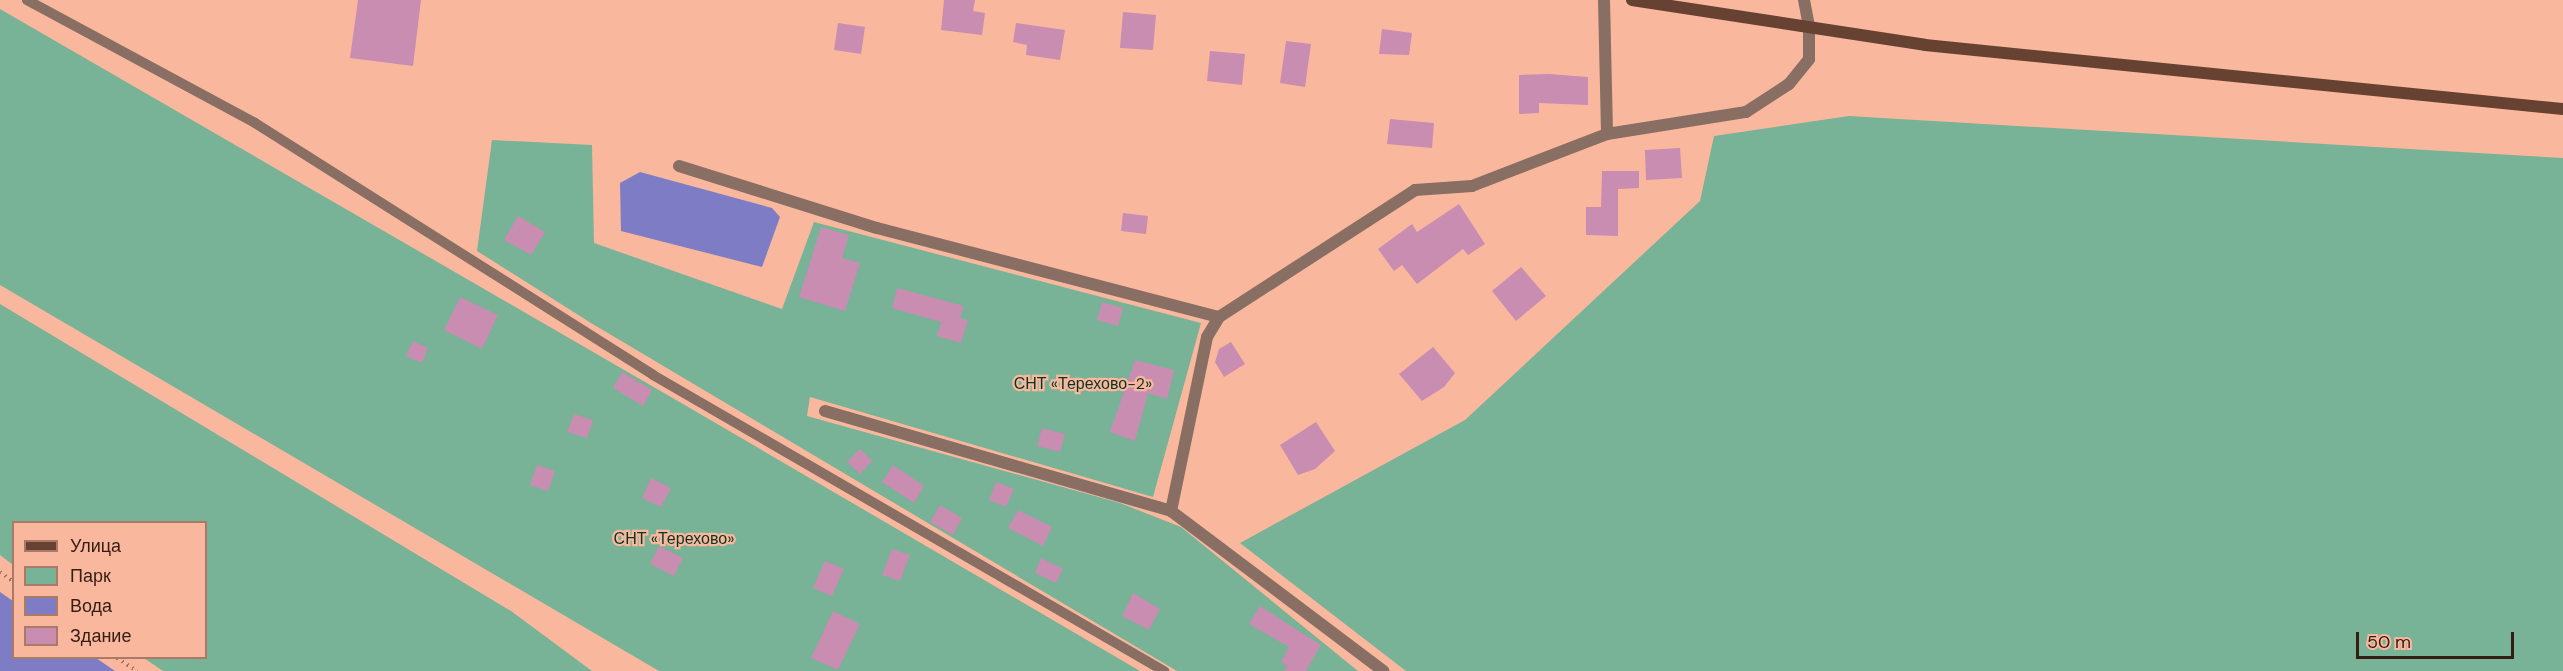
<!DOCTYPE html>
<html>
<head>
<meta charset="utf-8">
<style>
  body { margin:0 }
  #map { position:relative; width:2563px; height:671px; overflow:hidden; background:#f9b89d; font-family:"DM Sans",sans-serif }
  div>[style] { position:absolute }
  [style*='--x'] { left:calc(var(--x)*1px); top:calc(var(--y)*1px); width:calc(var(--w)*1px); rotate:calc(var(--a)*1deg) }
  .green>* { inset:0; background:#78b297 }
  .water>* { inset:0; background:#7d7cc5 }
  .building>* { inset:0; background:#c88db0 }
  .path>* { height:4px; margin-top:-2px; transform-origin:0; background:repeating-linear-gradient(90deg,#a27360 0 1.5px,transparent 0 6px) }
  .service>* { height:10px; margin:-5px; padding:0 5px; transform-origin:5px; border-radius:5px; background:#886e63 }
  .minor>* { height:12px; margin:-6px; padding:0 6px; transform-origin:6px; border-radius:6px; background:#886e63 }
  .secondary>* { height:12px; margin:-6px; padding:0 6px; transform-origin:6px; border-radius:6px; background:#674233 }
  span { translate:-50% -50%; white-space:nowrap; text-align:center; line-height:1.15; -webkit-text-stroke:4.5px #f9b89d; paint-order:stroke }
  .park-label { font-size:16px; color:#093423 }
  .legend { position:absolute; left:12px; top:521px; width:195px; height:138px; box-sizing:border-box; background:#f9b89d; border:2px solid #ab7a66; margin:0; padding:8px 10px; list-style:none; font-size:18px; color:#351d13 }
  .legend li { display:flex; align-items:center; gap:12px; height:30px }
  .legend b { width:30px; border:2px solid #ab7a66 }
  .scale { position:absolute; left:2356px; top:632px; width:158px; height:27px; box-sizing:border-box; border:3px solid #351d13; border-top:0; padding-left:8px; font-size:18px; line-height:21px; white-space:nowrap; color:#351d13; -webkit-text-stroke:4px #f9b89d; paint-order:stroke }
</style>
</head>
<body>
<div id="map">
  <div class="green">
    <div style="clip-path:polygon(0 9px,683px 404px,1140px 671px,659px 671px,0 285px)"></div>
    <div style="clip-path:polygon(1849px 116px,2563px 158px,2563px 671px,1406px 671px,1240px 543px,1465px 420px,1700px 201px,1714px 136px)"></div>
    <div style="clip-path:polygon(492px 140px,592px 145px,594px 243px,782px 309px,814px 222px,1201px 323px,1153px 497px,810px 397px,807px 416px,1120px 503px,1181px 527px,1358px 671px,1177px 671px,591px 323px,477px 251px)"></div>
    <div style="clip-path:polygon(0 304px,511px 611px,592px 671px,163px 671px,144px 658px,206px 658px,206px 522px,14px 522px,13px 565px,0 555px)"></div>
  </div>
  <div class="water">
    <div style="clip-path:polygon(640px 172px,772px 208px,780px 217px,762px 267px,621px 231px,620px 183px)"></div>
    <div style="clip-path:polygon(0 592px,13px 601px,14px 658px,96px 658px,115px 671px,0 671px)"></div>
  </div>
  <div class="building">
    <div style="clip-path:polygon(358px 0,421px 0,413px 66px,350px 58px)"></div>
    <div style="clip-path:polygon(944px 0,975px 0,973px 11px,985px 13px,982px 35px,941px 30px)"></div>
    <div style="clip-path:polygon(1123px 12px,1156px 15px,1153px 50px,1120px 48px)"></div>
    <div style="clip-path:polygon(838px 23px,865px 27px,861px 54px,834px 50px)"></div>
    <div style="clip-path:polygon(1016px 23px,1065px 30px,1060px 60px,1026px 55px,1027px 45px,1013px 42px)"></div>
    <div style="clip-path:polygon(1382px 29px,1412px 33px,1409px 55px,1379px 54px)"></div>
    <div style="clip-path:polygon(1286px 41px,1311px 44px,1305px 87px,1280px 83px)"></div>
    <div style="clip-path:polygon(1210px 51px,1245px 54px,1242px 85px,1207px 81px)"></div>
    <div style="clip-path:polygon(1549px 74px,1588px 77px,1588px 105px,1539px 103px,1539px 113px,1519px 114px,1519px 75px)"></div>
    <div style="clip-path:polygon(1390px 119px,1434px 123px,1432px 148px,1387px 144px)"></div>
    <div style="clip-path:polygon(1680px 148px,1682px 178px,1646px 180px,1645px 150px)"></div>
    <div style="clip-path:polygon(1602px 171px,1639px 171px,1639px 188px,1618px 189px,1618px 236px,1586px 235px,1586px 207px,1601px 207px)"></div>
    <div style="clip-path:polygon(1459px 204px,1485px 244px,1468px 255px,1463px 249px,1417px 284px,1402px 265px,1394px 271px,1378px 249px,1412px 224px,1417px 232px)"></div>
    <div style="clip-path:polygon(1123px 213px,1148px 216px,1146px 234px,1121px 231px)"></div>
    <div style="clip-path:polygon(518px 216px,545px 232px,531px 255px,504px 240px)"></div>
    <div style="clip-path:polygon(821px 227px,849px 235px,842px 258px,860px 263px,845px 311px,799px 297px)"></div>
    <div style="clip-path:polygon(1521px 267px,1546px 296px,1516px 321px,1492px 291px)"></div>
    <div style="clip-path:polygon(897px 288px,964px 306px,960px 318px,968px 320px,961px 343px,937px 336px,941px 322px,892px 308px)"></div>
    <div style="clip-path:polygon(460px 297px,498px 315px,482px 349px,444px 330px)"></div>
    <div style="clip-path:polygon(1102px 302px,1123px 308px,1118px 326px,1097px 320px)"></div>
    <div style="clip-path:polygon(413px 341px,428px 348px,422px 363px,406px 356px)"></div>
    <div style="clip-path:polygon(1231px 342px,1245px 364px,1224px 377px,1215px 362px,1219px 349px)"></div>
    <div style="clip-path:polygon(1433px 347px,1455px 373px,1444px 387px,1422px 401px,1399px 374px)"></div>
    <div style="clip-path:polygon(1135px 360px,1174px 370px,1167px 399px,1148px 393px,1135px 441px,1110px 432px)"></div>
    <div style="clip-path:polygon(622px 372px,652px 390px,643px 406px,613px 388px)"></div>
    <div style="clip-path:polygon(574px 414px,593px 420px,587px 438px,567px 432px)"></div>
    <div style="clip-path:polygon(1316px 422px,1335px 451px,1315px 469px,1298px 475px,1280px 445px)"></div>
    <div style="clip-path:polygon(1042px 428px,1065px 434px,1060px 452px,1037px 446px)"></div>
    <div style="clip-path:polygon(860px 449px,872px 461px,860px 474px,847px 462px)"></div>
    <div style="clip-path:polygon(537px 465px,555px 471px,548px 491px,530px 485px)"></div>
    <div style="clip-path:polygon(893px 465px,924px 486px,914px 503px,882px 482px)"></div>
    <div style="clip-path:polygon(651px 478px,671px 488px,661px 507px,642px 498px)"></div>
    <div style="clip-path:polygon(996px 482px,1014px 489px,1006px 507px,989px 500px)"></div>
    <div style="clip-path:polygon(940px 505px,962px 518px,953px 535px,930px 522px)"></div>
    <div style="clip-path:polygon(1018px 510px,1052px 527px,1043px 546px,1008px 528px)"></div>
    <div style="clip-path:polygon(659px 546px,683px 558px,674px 576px,650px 564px)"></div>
    <div style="clip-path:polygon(892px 549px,910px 555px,900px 581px,882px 575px)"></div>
    <div style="clip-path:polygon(1041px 558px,1063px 569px,1056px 583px,1035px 573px)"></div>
    <div style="clip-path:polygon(825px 561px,844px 569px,832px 596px,813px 588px)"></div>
    <div style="clip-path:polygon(1133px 593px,1160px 609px,1149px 630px,1122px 616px)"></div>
    <div style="clip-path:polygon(1260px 606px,1321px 645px,1306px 671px,1284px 671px,1287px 666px,1281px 662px,1289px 647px,1249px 624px)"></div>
    <div style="clip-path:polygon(833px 611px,860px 624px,838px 670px,811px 658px)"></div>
  </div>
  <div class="path">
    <div style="--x:0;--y:572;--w:17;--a:36"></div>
    <div style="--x:117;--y:658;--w:24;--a:33"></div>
  </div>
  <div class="service">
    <div style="--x:27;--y:0;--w:259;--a:28.3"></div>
    <div style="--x:255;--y:123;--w:471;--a:32.3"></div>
    <div style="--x:653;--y:375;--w:591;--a:30.08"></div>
  </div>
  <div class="minor">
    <div style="--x:1604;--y:0;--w:134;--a:88.7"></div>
    <div style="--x:679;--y:166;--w:207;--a:17.4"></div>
    <div style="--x:877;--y:228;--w:353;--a:14.6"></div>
    <div style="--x:1219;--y:317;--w:234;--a:-32.9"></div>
    <div style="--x:1415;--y:190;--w:57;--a:-4"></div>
    <div style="--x:1472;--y:186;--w:145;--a:-21.1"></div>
    <div style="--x:1607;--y:134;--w:141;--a:-9"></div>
    <div style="--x:1746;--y:112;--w:51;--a:-33.1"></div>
    <div style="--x:1789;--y:84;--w:32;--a:-51"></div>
    <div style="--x:1809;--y:59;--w:33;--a:-90"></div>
    <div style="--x:1809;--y:26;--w:26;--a:-101"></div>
    <div style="--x:825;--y:411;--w:360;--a:16.1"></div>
    <div style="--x:1171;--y:511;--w:178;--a:-78.3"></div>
    <div style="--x:1207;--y:337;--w:23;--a:-59"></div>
    <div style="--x:1171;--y:511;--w:266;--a:37"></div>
  </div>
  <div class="secondary">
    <div style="--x:1632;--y:0;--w:296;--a:8.7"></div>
    <div style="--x:1925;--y:45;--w:641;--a:5.73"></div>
  </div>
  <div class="park-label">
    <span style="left:1083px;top:384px">СНТ «Терехово-2»</span>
    <span style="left:674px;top:539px">СНТ «Терехово»</span>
  </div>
  <ul class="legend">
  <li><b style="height:8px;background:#674233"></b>Улица</li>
  <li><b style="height:16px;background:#78b297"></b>Парк</li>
  <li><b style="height:16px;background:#7d7cc5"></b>Вода</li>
  <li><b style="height:16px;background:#c88db0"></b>Здание</li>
  </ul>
  <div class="scale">50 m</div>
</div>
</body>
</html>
